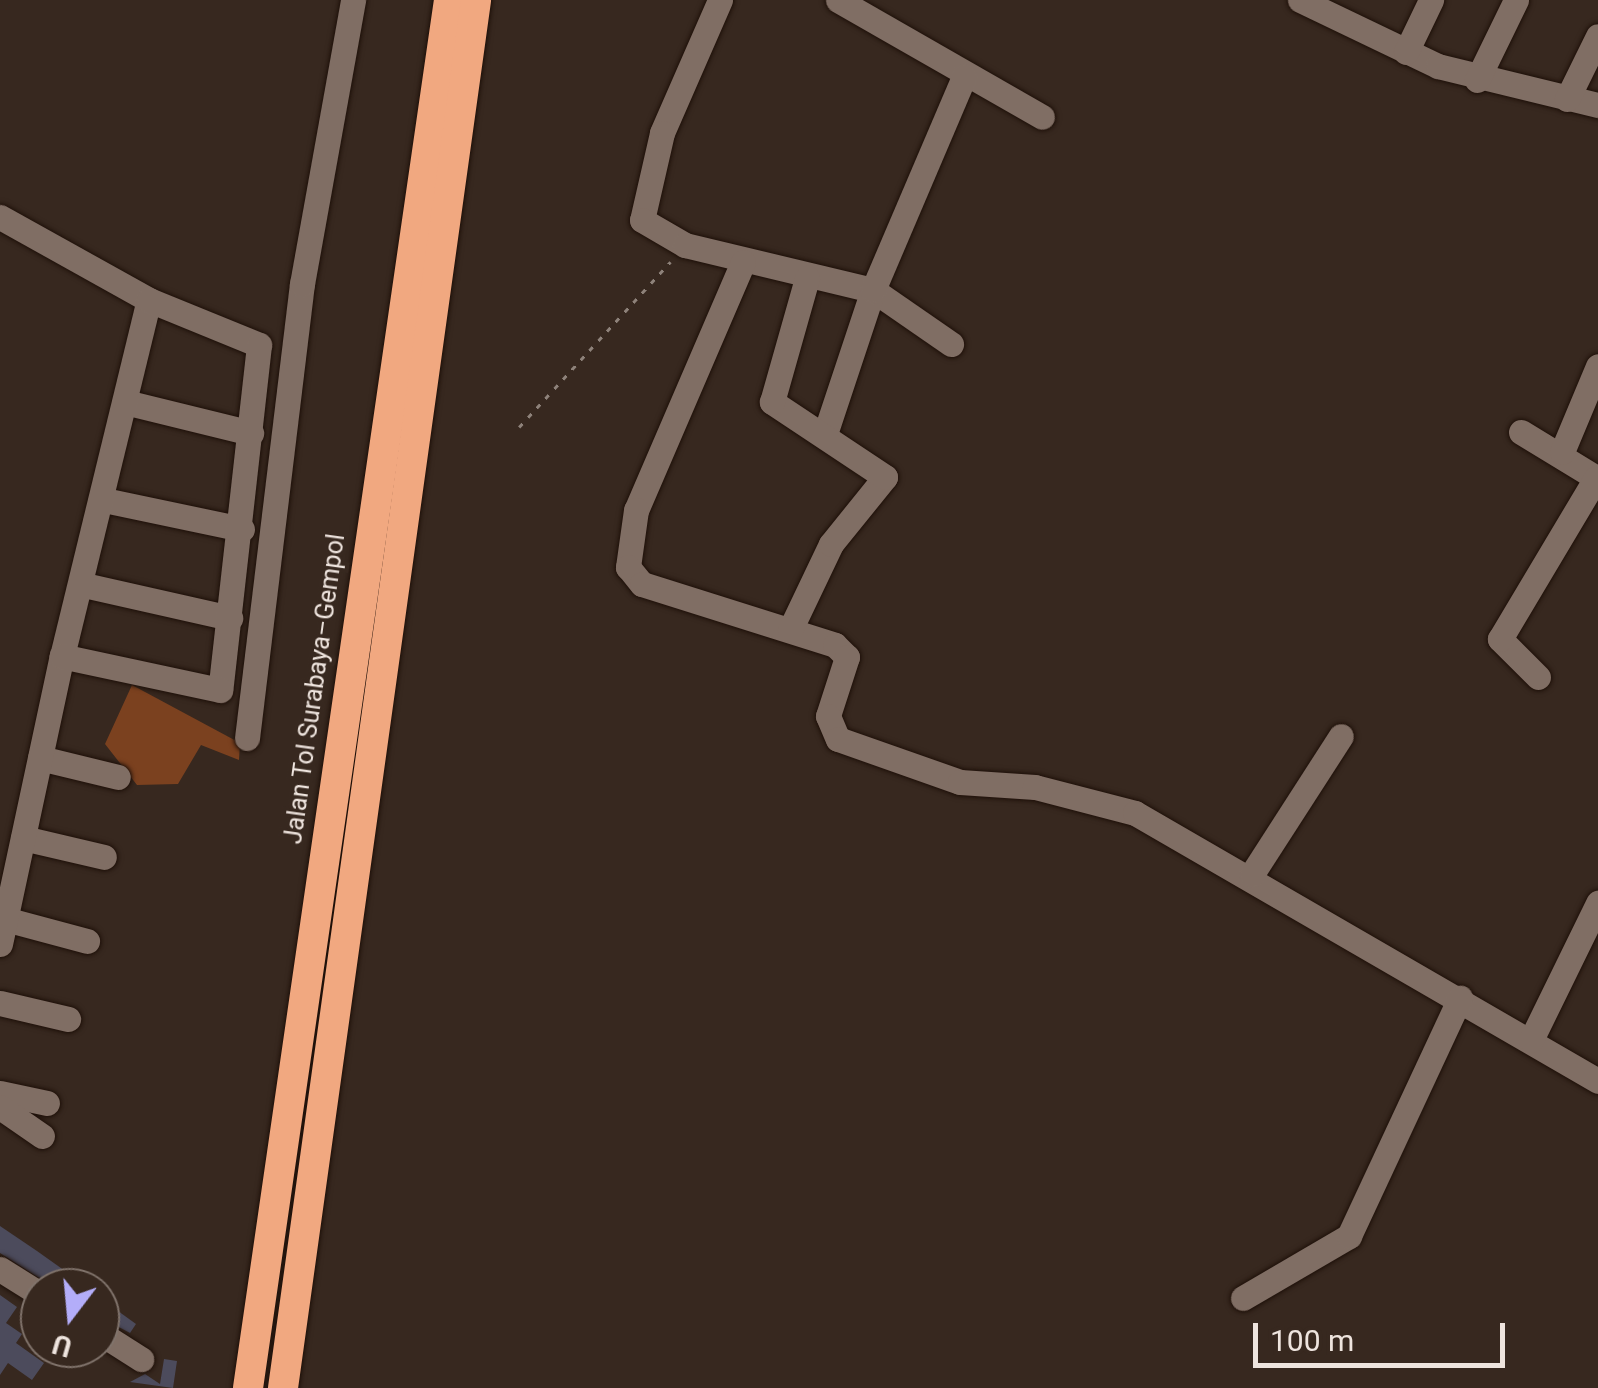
<!DOCTYPE html>
<html>
<head>
<meta charset="utf-8">
<style>
  body { margin:0 }
  #map { position:relative; width:1598px; height:1388px; overflow:hidden; background:#37281f; font-family:Roboto,sans-serif }
  div>[style] { position:absolute }
  [style*='--x'] { left:calc(var(--x)*1px); top:calc(var(--y)*1px); width:calc(var(--w)*1px); rotate:calc(var(--a)*1deg) }
  .green>* { inset:0; background:#7b411f }
  .building>* { inset:0; background:#4c4b5c }
  .path>* { height:2.5px; margin-top:-1.25px; transform-origin:0; background:repeating-linear-gradient(90deg,#8e827a 0 5px,transparent 0 13px) }
  .roads { filter:drop-shadow(0 0 2px #1e1009) drop-shadow(0 0 2px #1e1009) }
  .minor>* { height:25px; margin:-12.5px; padding:0 12.5px; transform-origin:12.5px; border-radius:12.5px; background:#806e64 }
  .highway>* { height:30px; margin:-15px; padding:0 15px; transform-origin:15px; border-radius:15px; background:#f1a880 }
  span { translate:-50% -50%; white-space:nowrap; text-align:center; line-height:1.15; -webkit-text-stroke:8px #37281f; paint-order:stroke }
  .street-label { font-size:25px; color:#eee4de }
  .north { position:absolute; left:20px; top:1268px; width:100px; height:100px; box-sizing:border-box; background:#37281f; border:2px solid #80736b; border-radius:50%; rotate:196deg; font-size:28px; font-weight:700; line-height:40px; text-align:center; color:#eee4de }
  .north::after { content:''; display:block; margin:auto; width:35px; height:45px; background:#b3adf9; clip-path:polygon(50% 0,100% 100%,50% 72%,0 100%) }
  .scale { position:absolute; left:1253px; top:1323px; width:252px; height:45px; box-sizing:border-box; border:5px solid #eee4de; border-top:0; padding-left:12px; font-size:30px; line-height:35px; white-space:nowrap; color:#eee4de; -webkit-text-stroke:8px #37281f; paint-order:stroke }
</style>
</head>
<body>
<div id="map">
  <div class="green">
    <div style="clip-path:polygon(132px 685px,240px 743px,239px 760px,201px 745px,178px 784px,137px 785px,105px 744px)"></div>
  </div>
  <div class="building">
    <div style="clip-path:polygon(0 1226px,37px 1251px,89px 1288px,55px 1288px,0 1253px)"></div>
    <div style="clip-path:polygon(0 1295px,17px 1307px,6px 1323px,22px 1334px,16px 1343px,44px 1363px,32px 1380px,8px 1363px,0 1375px)"></div>
    <div style="clip-path:polygon(100px 1298px,136px 1324px,130px 1333px,100px 1317px)"></div>
    <div style="clip-path:polygon(164px 1359px,177px 1361px,173px 1388px,130px 1382px,145px 1374px,160px 1384px)"></div>
  </div>
  <div class="path">
    <div style="--x:519;--y:427;--w:224;--a:-47.5"></div>
  </div>
  <div class="roads">
    <div class="minor">
      <div style="--x:720;--y:0;--w:145;--a:113.6"></div>
      <div style="--x:662;--y:133;--w:89;--a:102.9"></div>
      <div style="--x:642;--y:220;--w:50;--a:30.2"></div>
      <div style="--x:685;--y:245;--w:193;--a:13.5"></div>
      <div style="--x:873;--y:290;--w:95;--a:34.7"></div>
      <div style="--x:838;--y:0;--w:235;--a:29.8"></div>
      <div style="--x:1300;--y:0;--w:153;--a:25.6"></div>
      <div style="--x:1438;--y:66;--w:165;--a:13.7"></div>
      <div style="--x:1406;--y:52;--w:58;--a:-64.3"></div>
      <div style="--x:1477;--y:80;--w:89;--a:-64"></div>
      <div style="--x:1567;--y:99;--w:70;--a:-63.8"></div>
      <div style="--x:0;--y:217;--w:171;--a:29.1"></div>
      <div style="--x:743;--y:262;--w:270;--a:113.3"></div>
      <div style="--x:636;--y:510;--w:58;--a:98"></div>
      <div style="--x:628;--y:567;--w:22;--a:51"></div>
      <div style="--x:642;--y:584;--w:202;--a:17.5"></div>
      <div style="--x:835;--y:645;--w:17;--a:45"></div>
      <div style="--x:847;--y:657;--w:62;--a:107.9"></div>
      <div style="--x:828;--y:716;--w:25;--a:67"></div>
      <div style="--x:838;--y:739;--w:129;--a:19.4"></div>
      <div style="--x:960;--y:782;--w:75;--a:3.8"></div>
      <div style="--x:1035;--y:787;--w:103;--a:14.6"></div>
      <div style="--x:1135;--y:813;--w:535;--a:30.06"></div>
      <div style="--x:125;--y:402;--w:130;--a:13.8"></div>
      <div style="--x:826;--y:431;--w:149;--a:-71.6"></div>
      <div style="--x:873;--y:290;--w:232;--a:-66.9"></div>
      <div style="--x:1521;--y:432;--w:90;--a:31.4"></div>
      <div style="--x:1562;--y:452;--w:93;--a:-67.3"></div>
      <div style="--x:104;--y:500;--w:141;--a:11.9"></div>
      <div style="--x:84;--y:585;--w:150;--a:12.7"></div>
      <div style="--x:790;--y:630;--w:95;--a:-64.5"></div>
      <div style="--x:831;--y:544;--w:86;--a:-51.1"></div>
      <div style="--x:885;--y:477;--w:136;--a:-146.4"></div>
      <div style="--x:772;--y:402;--w:129;--a:-74.2"></div>
      <div style="--x:1538;--y:677;--w:54;--a:-135"></div>
      <div style="--x:1500;--y:639;--w:187;--a:-59.2"></div>
      <div style="--x:247;--y:738;--w:457;--a:-83.1"></div>
      <div style="--x:302;--y:284;--w:289;--a:-79.8"></div>
      <div style="--x:40;--y:758;--w:80;--a:13.7"></div>
      <div style="--x:23;--y:838;--w:83;--a:13.2"></div>
      <div style="--x:1252;--y:874;--w:164;--a:-57.2"></div>
      <div style="--x:5;--y:919;--w:85;--a:15"></div>
      <div style="--x:0;--y:944;--w:295;--a:-77.9"></div>
      <div style="--x:62;--y:656;--w:366;--a:-76.3"></div>
      <div style="--x:149;--y:300;--w:119;--a:22.2"></div>
      <div style="--x:259;--y:345;--w:347;--a:96.4"></div>
      <div style="--x:220;--y:690;--w:162;--a:-167.9"></div>
      <div style="--x:0;--y:1003;--w:70;--a:13.2"></div>
      <div style="--x:1531;--y:1040;--w:153;--a:-63.9"></div>
      <div style="--x:0;--y:1093;--w:48;--a:12"></div>
      <div style="--x:0;--y:1107;--w:51;--a:34.6"></div>
      <div style="--x:0;--y:1269;--w:47;--a:32"></div>
      <div style="--x:1243;--y:1298;--w:123;--a:-30.3"></div>
      <div style="--x:1349;--y:1236;--w:263;--a:-65"></div>
      <div style="--x:100;--y:1333;--w:49;--a:32.4"></div>
    </div>
    <div class="highway">
      <div style="--x:248;--y:1388;--w:1402;--a:-81.76"></div>
      <div style="--x:283;--y:1388;--w:1401;--a:-82.08"></div>
    </div>
  </div>
  <div class="street-label">
    <span style="left:315px;top:689px;rotate:-82deg">Jalan Tol Surabaya–Gempol</span>
  </div>
  <div class="north">U</div>
  <div class="scale">100 m</div>
</div>
</body>
</html>
